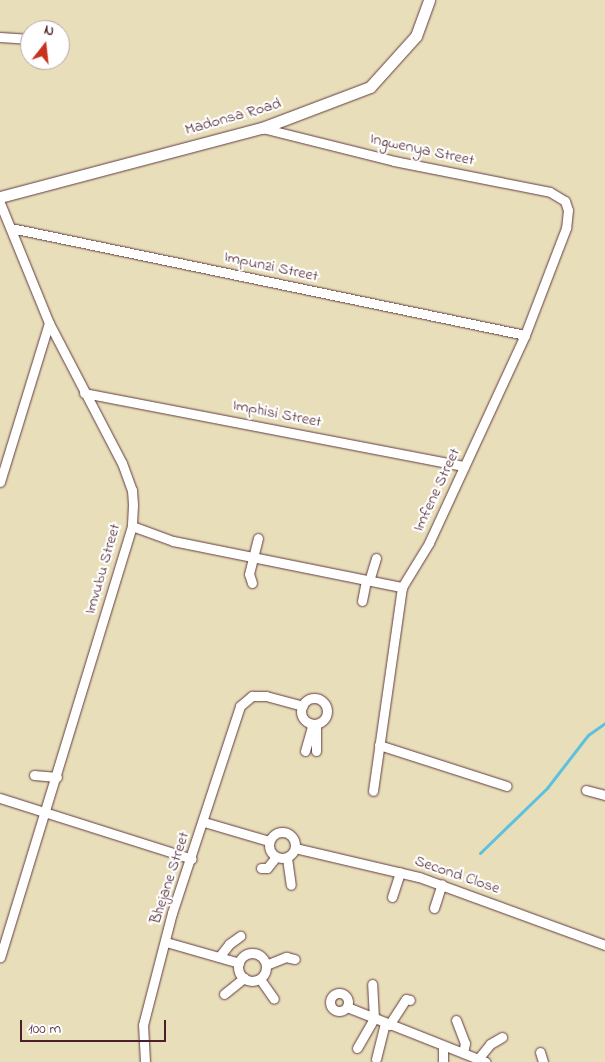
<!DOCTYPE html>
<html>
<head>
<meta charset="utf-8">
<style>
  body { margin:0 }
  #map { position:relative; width:605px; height:1062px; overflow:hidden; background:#e9deba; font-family:"Indie Flower",sans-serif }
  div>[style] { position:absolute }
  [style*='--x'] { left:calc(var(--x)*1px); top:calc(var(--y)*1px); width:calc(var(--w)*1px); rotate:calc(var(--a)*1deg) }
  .stream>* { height:3px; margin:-1.5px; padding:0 1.5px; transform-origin:1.5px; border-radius:1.5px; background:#5ec1dc }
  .roads { filter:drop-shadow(0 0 1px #623c40) drop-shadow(0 0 1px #623c40) }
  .street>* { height:9px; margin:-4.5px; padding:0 4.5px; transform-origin:4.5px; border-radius:4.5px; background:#fff }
  .street>.ring { margin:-4.5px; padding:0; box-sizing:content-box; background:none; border:9px solid #fff; border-radius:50% }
  .secondary>* { height:11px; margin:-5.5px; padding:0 5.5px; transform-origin:5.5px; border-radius:5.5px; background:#fff }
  span { translate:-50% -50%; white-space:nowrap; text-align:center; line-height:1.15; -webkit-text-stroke:4.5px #fff; paint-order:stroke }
  .street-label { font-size:16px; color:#4a1f2b }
  .north { position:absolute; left:20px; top:20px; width:50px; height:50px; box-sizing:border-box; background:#fff; border:1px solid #b7a5aa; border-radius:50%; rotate:16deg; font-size:14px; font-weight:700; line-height:20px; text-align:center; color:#4a1f2b }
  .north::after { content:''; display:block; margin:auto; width:18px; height:22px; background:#c8321e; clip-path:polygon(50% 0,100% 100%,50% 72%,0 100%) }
  .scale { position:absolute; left:20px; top:1020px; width:146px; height:22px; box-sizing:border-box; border:2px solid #4a1f2b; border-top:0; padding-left:6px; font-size:15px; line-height:18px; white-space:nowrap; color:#4a1f2b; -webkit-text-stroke:4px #fff; paint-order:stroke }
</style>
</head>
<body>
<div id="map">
  <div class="stream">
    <div style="--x:480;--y:853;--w:93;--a:-44.1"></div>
    <div style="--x:547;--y:788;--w:67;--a:-52.3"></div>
    <div style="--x:588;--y:735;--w:21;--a:-35"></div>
  </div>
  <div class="roads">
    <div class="street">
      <div style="--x:0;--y:37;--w:30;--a:4"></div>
      <div style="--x:262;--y:128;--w:136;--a:14"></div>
      <div style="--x:394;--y:161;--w:159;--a:11.2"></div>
      <div style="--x:550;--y:192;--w:17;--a:31"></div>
      <div style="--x:565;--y:201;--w:9;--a:72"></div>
      <div style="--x:568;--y:210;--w:18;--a:96"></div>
      <div style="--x:566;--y:228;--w:115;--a:111"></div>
      <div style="--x:525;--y:335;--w:229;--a:114.8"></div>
      <div style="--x:429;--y:543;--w:52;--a:121.5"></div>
      <div style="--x:402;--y:587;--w:206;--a:98.1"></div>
      <div style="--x:0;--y:203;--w:130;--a:67.8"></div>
      <div style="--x:49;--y:323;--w:158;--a:62.5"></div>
      <div style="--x:122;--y:463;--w:29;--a:70"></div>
      <div style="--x:132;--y:490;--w:15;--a:86"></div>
      <div style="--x:133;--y:505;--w:21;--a:93"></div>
      <div style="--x:132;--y:526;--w:451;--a:107"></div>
      <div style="--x:11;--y:228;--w:525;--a:11.76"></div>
      <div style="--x:84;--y:393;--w:387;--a:10.9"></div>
      <div style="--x:0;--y:482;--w:166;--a:-72.9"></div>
      <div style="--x:132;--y:526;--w:44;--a:20.1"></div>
      <div style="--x:173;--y:541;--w:234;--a:11.4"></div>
      <div style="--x:369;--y:581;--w:24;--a:-73"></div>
      <div style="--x:252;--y:583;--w:9;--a:-108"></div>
      <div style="--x:249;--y:574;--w:37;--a:-76"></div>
      <div style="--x:362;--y:601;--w:21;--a:-79"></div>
      <div class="ring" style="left:301px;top:698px;width:17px;height:17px"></div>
      <div style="--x:379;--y:745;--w:134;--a:17.8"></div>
      <div style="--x:305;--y:751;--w:25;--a:-74"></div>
      <div style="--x:312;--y:727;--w:4;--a:-117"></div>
      <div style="--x:316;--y:751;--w:25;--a:-90"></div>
      <div style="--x:34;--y:775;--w:23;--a:5"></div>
      <div style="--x:586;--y:790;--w:20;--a:15"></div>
      <div style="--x:0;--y:798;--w:201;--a:17.6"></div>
      <div style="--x:204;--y:822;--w:68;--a:16.3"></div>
      <div class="ring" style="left:269px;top:832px;width:17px;height:17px"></div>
      <div style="--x:295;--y:848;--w:127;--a:13.2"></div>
      <div style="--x:419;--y:877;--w:198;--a:20.1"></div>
      <div style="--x:287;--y:858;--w:27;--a:82"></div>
      <div style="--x:261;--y:868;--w:6;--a:0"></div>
      <div style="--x:267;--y:868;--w:14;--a:-51"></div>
      <div style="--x:392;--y:897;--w:26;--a:-72"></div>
      <div style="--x:434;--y:908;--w:25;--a:-72"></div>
      <div style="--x:166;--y:942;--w:76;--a:16"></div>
      <div class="ring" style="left:238px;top:953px;width:19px;height:19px"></div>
      <div style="--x:219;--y:957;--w:16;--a:-52"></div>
      <div style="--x:229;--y:944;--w:14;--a:-36"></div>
      <div style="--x:266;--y:965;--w:22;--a:-22"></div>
      <div style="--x:286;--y:957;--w:9;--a:13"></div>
      <div style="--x:260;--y:979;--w:24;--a:55"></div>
      <div class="ring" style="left:330px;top:993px;width:9px;height:9px"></div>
      <div style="--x:224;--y:994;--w:26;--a:-39"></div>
      <div style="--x:347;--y:1007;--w:149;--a:21.6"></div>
      <div style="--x:456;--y:1020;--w:25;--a:69"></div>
      <div style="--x:465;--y:1043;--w:10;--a:101"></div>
      <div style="--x:389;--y:1025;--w:31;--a:-57"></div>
      <div style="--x:406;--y:999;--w:4;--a:14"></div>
      <div style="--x:357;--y:1048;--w:34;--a:-60"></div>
      <div style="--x:374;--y:1019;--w:35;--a:-93"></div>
      <div style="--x:540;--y:1052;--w:10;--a:73"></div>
      <div style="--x:376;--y:1059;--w:37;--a:-76"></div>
      <div style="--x:478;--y:1059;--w:19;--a:-51"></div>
      <div style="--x:490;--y:1044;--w:14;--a:-30"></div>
      <div style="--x:145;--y:1062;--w:37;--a:-93"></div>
      <div style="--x:143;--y:1025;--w:116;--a:-75.5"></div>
      <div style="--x:172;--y:913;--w:218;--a:-71.8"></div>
      <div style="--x:240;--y:706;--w:16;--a:-40"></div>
      <div style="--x:252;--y:696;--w:14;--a:0"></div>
      <div style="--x:266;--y:696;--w:38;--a:15"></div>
      <div style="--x:443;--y:1062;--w:16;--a:-90"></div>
    </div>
    <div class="secondary">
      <div style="--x:0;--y:197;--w:271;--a:-14.8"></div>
      <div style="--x:262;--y:128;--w:116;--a:-20.8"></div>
      <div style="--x:370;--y:87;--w:69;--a:-48"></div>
      <div style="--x:416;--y:36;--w:38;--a:-70"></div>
    </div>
  </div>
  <div class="street-label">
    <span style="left:233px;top:117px;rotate:-16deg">Madonsa Road</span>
    <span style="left:422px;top:150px;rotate:12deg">Ingwenya Street</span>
    <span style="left:271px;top:267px;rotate:12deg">Impunzi Street</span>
    <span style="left:277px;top:414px;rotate:11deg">Imphisi Street</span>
    <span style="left:437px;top:490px;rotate:-65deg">Imfene Street</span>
    <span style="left:103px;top:569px;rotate:-74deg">Imvubu Street</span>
    <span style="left:457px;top:875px;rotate:19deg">Second Close</span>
    <span style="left:170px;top:878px;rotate:-72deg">Bhejane Street</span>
  </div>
  <div class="north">N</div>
  <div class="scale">100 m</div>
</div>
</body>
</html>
